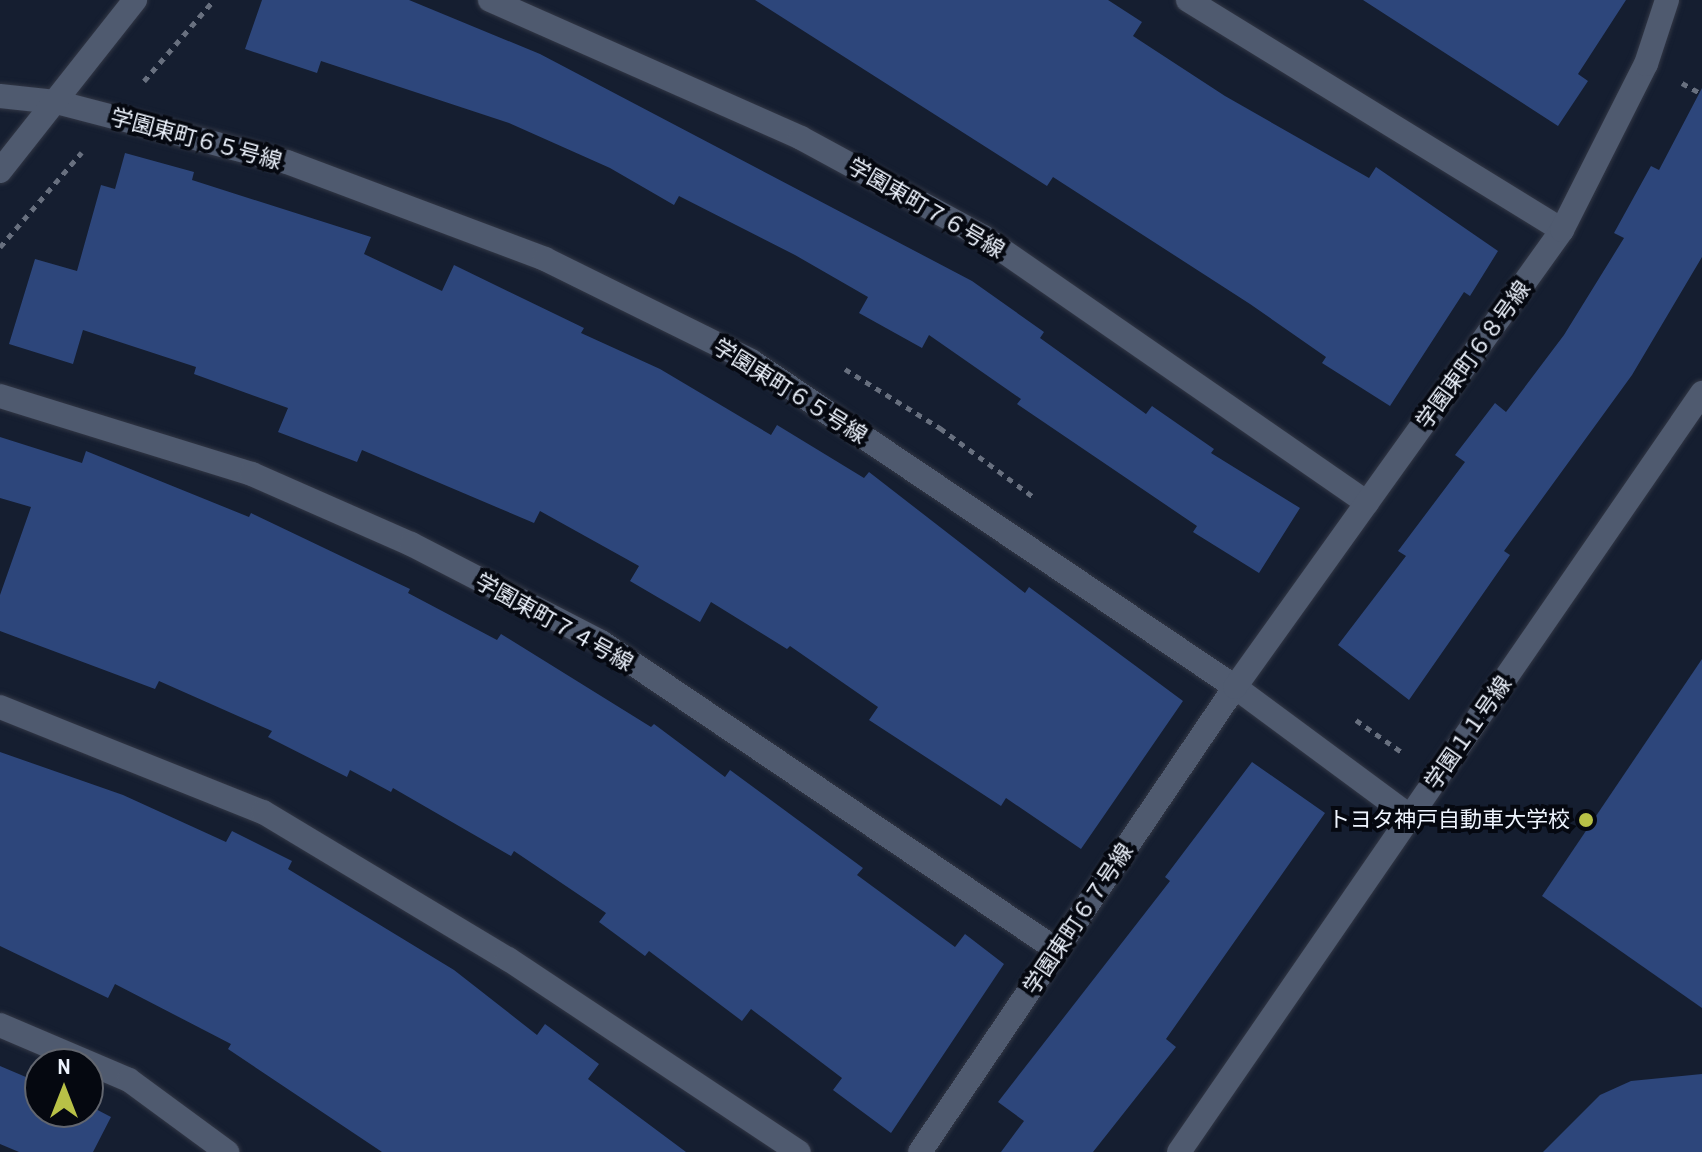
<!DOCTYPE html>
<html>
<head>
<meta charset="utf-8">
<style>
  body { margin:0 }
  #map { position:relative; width:1702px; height:1152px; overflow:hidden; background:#151e30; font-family:"Archivo Narrow","Noto Sans JP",sans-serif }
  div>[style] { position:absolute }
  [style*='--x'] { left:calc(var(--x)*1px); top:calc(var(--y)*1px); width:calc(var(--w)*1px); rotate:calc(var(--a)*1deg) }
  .building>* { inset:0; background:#2d467b }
  .path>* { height:5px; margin-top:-2.5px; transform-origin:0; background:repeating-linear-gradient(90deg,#68707f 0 6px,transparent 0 12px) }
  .roads { filter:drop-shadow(0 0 2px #323745) drop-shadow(0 0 2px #323745) }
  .street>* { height:24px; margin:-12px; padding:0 12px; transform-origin:12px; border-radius:12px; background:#4f5a6f }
  .secondary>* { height:24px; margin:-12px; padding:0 12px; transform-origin:12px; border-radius:12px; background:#4f5a6f }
  .dots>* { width:22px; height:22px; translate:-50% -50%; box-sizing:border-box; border:4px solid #050810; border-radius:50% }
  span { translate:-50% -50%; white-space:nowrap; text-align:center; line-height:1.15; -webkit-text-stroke:8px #050810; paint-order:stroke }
  .street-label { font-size:22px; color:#eef4fe }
  .poi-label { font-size:22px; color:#eef4fe }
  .right { translate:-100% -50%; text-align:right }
  .north { position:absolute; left:24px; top:1048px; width:80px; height:80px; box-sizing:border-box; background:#050810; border:2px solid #62666f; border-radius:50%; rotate:0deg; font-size:22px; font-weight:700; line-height:32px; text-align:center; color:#eef4fe }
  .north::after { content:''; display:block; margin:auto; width:28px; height:36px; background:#b8c147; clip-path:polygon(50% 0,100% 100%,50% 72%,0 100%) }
</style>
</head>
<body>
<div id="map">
  <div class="building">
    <div style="clip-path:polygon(262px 0,409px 0,540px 54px,972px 281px,1044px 332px,1040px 338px,1146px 414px,1152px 406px,1214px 449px,1211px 453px,1300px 508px,1259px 573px,1193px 532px,1197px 526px,1017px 404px,1021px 399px,929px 335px,922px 348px,859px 313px,868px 297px,795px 255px,679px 196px,674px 205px,610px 168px,509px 123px,321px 61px,317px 73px,245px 49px)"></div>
    <div style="clip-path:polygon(755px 0,1108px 0,1142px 22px,1133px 36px,1225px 96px,1369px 178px,1376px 167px,1498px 251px,1470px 296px,1464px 292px,1390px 406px,1322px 363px,1326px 357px,1250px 304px,1053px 177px,1047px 186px)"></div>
    <div style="clip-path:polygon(1363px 0,1626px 0,1578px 74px,1588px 81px,1558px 126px)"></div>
    <div style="clip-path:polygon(1702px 88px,1702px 257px,1632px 375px,1504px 551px,1510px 555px,1409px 700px,1338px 645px,1406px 556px,1398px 551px,1465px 462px,1455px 455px,1495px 403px,1506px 412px,1564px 335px,1624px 238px,1614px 233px,1651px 166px,1659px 170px)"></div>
    <div style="clip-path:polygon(125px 153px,194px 172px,192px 180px,371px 237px,364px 254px,442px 291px,454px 265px,584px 328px,581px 333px,660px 369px,771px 435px,777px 425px,864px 478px,869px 472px,1025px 593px,1029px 587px,1183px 701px,1081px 849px,1006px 798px,1001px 806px,869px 720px,878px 707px,790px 646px,787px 649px,711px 602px,700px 622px,630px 581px,639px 566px,540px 511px,534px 523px,362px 450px,357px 462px,278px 432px,288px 408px,194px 374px,196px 367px,83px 330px,73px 364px,9px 344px,35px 259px,77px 271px,101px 185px,115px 189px)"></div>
    <div style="clip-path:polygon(0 437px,82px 463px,86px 451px,249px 517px,251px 513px,410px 589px,408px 593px,497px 640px,501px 634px,651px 727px,654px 724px,725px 777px,730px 770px,863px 868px,857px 875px,955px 947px,965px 934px,1004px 964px,891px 1133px,833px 1090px,842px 1078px,751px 1009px,742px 1021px,649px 951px,645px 956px,599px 922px,606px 913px,514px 851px,511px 856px,393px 788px,391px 792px,350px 770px,347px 777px,268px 737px,272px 731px,159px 681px,155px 689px,0 631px,0 595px,31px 507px,0 498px)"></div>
    <div style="clip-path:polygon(1702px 659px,1702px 1008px,1542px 896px)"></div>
    <div style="clip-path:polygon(0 752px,123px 795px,226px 842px,232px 831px,292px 861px,288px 869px,454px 970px,537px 1035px,545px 1024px,599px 1064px,588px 1079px,686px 1152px,382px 1152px,228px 1049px,231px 1044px,115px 984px,108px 998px,0 946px)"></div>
    <div style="clip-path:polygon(1252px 762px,1325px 813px,1166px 1039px,1176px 1047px,1093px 1152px,1001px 1152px,1024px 1121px,998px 1102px,1170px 881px,1165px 877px)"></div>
    <div style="clip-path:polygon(0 1066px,40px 1083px,40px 1112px,88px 1112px,88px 1105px,111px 1117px,93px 1152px,19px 1152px,0 1144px)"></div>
    <div style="clip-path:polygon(1702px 1074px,1702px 1152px,1543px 1152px,1600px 1095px,1631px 1081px)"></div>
  </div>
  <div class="path">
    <div style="--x:144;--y:81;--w:107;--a:-49.2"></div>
    <div style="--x:1682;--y:83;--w:23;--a:29"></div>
    <div style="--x:0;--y:247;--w:125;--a:-49.2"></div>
    <div style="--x:845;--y:369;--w:112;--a:31.8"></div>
    <div style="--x:940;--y:428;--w:118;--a:36.4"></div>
    <div style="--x:1356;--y:720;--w:57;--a:35.1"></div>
  </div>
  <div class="roads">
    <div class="street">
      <div style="--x:490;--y:0;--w:340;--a:23.9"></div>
      <div style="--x:801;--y:138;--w:207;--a:28.5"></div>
      <div style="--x:983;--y:237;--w:467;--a:34.7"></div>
      <div style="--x:1188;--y:0;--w:439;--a:31.6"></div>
      <div style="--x:0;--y:96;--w:56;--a:6.1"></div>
      <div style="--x:56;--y:102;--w:239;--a:14.6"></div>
      <div style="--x:287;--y:162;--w:276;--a:20.6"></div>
      <div style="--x:545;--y:259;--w:230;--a:26.3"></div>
      <div style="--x:751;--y:361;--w:584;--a:33.96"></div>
      <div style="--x:1235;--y:687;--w:219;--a:36.5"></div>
      <div style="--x:0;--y:171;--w:218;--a:-51.7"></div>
      <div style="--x:0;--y:396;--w:264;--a:17.2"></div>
      <div style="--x:252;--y:474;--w:174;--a:23.8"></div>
      <div style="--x:411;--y:544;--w:214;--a:27.3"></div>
      <div style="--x:601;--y:642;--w:550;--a:34.04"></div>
      <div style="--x:0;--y:707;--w:283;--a:21.8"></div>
      <div style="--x:263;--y:812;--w:286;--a:31"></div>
      <div style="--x:508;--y:959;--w:349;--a:33.6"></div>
      <div style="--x:0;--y:1025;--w:140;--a:23.1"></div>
      <div style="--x:129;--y:1080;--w:122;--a:36.3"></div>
      <div style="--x:920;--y:1152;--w:562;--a:-55.89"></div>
      <div style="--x:1235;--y:687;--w:562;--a:-54.41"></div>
      <div style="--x:1562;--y:230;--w:186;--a:-63.2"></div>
      <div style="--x:1646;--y:64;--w:67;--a:-71.8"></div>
    </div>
    <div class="secondary">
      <div style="--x:1179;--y:1152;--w:922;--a:-55.43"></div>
    </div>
  </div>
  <div class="dots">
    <div style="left:1586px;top:820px;background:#b8c147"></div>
  </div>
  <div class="street-label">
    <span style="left:196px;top:139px;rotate:15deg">学園東町６５号線</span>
    <span style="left:926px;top:208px;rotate:30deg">学園東町７６号線</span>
    <span style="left:1473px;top:355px;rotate:-54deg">学園東町６８号線</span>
    <span style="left:790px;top:391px;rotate:32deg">学園東町６５号線</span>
    <span style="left:554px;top:622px;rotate:29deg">学園東町７４号線</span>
    <span style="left:1468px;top:733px;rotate:-55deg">学園１１号線</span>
    <span style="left:1078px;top:919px;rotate:-56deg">学園東町６７号線</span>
  </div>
  <div class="poi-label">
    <span class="right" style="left:1570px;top:820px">トヨタ神戸自動車大学校</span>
  </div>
  <div class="north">N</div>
</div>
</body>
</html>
